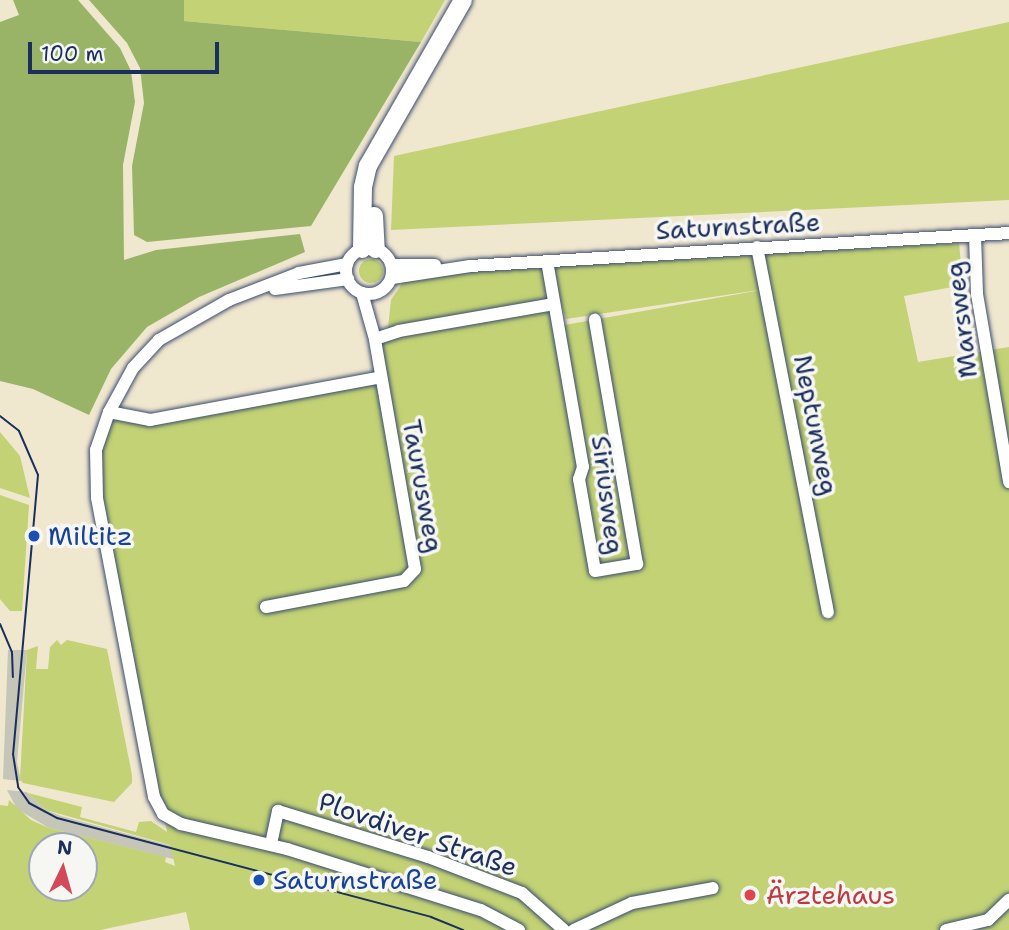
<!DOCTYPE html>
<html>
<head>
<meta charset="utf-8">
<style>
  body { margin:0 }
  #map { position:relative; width:1009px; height:930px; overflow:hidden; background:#f0e7cf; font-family:"Shantell Sans",sans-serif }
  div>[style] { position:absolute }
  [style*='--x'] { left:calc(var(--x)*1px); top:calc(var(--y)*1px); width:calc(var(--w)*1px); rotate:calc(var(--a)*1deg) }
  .industrial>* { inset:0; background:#c5c5b8 }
  .green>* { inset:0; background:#c2d274 }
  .round { border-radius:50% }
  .forest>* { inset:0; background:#99b466 }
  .roads { filter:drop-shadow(0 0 2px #3b4b6f) drop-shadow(0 0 2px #3b4b6f) }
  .street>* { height:12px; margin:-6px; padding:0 6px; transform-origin:6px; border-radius:6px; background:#fff }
  .street>.ring { margin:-6px; padding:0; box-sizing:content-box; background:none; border:12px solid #fff; border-radius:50% }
  .secondary>* { height:18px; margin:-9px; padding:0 9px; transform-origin:9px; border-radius:9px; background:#fff }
  .tram>* { height:2px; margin:-1px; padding:0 1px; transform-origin:1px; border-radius:1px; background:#1b2f5e }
  .dots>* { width:19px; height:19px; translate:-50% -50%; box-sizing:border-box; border:4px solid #f6f6f2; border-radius:50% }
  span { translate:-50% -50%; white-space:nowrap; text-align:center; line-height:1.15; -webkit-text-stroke:7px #f6f6f2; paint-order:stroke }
  .street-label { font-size:26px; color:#1b2f5e }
  .transit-label { font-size:26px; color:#164399 }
  .left { translate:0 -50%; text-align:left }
  .health-label { font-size:26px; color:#be3a42 }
  .north { position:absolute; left:28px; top:832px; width:70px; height:70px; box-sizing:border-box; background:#f6f6f2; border:2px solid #9ea6b7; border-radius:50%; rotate:5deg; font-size:19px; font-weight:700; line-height:28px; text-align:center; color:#1b2f5e }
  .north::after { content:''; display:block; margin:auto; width:24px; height:32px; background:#d1495b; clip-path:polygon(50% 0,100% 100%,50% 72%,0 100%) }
  .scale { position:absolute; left:28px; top:42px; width:191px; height:32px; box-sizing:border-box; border:4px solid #1b2f5e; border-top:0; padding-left:9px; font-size:21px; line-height:24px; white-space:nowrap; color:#1b2f5e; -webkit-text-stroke:5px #f6f6f2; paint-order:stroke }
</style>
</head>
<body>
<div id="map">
  <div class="industrial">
    <div style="clip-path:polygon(8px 650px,27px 650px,17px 762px,21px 781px,3px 779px)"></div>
    <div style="clip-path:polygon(7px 790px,27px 792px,46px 810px,61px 816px,179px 848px,173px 859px,49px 828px,17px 809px)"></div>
  </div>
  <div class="green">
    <div style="clip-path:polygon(184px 0,445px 0,421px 42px,184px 21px)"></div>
    <div style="clip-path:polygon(1009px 22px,1009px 200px,391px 230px,394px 156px)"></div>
    <div style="clip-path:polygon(evenodd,959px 243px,963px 285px,904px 296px,918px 362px,1009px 347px,1009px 930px,190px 930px,186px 912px,100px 930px,0 930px,0 805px,8px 806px,9px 800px,31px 820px,49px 828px,166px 857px,165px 862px,175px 866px,170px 845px,46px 810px,28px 793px,82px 807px,80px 817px,136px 832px,139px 822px,151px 821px,167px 832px,97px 498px,96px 450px,109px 412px,150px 420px,380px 377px,375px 339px,554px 304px,559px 326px,773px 288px,566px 319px,559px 298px,388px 328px,391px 300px,405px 279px,452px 272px,959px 243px,42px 846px,84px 846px,84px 888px,42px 888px,42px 846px)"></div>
    <div class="round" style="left:359px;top:259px;width:24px;height:24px"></div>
    <div style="clip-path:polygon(0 432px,20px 456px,30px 498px,0 488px)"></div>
    <div style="clip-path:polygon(0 495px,29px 505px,22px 611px,10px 611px,0 599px)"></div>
    <div style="clip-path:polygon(57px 640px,61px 645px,67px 640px,107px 649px,132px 775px,132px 783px,114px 802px,23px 783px,20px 779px,27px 650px,38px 646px,36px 669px,48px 669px,50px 647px)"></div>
  </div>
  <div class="forest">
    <div style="clip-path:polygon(13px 0,78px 0,120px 48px,131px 71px,135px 102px,123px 165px,124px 260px,156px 250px,300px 234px,305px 252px,199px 297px,147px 327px,111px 369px,89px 415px,33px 389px,0 381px,0 22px,19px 15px)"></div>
    <div style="clip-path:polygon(89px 0,184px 0,184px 21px,421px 42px,311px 226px,147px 242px,134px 235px,132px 166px,144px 103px,140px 68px,127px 43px)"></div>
  </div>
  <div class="roads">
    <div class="street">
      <div style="--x:975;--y:236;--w:58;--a:88"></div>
      <div style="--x:977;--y:294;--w:191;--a:80.3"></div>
      <div style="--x:757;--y:247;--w:372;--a:79"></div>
      <div class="ring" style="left:346px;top:248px;width:34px;height:34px"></div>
      <div style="--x:547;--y:261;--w:209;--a:80.1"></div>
      <div style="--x:583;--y:467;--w:13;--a:108"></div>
      <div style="--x:579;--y:479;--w:93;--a:80.1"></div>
      <div style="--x:595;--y:571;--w:43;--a:-9.5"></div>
      <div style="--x:637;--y:564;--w:248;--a:-99.8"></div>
      <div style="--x:347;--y:264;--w:49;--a:169.4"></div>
      <div style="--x:299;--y:273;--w:75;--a:158.9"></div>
      <div style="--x:229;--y:300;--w:81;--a:150.3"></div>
      <div style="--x:159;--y:340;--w:38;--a:133"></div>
      <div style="--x:133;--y:368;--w:50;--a:118.6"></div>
      <div style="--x:109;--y:412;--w:40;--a:108.9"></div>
      <div style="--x:96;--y:450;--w:48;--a:88.8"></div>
      <div style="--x:97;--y:498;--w:304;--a:79.2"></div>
      <div style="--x:154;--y:797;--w:19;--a:62"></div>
      <div style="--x:163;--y:814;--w:21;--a:29"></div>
      <div style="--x:181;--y:824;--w:109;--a:13.3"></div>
      <div style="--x:287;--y:849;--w:203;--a:17.5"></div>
      <div style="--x:481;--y:910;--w:43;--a:27.8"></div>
      <div style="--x:392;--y:265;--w:43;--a:0"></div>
      <div style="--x:392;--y:278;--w:79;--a:-8.7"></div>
      <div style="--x:470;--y:266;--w:540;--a:-3.5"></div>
      <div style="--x:275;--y:289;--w:74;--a:-7.8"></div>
      <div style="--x:375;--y:339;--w:25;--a:-18"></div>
      <div style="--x:399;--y:331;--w:157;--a:-9.9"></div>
      <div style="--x:109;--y:412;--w:42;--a:11"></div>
      <div style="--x:150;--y:420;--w:235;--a:-10.5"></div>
      <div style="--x:266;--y:607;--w:140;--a:-10.7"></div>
      <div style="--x:404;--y:581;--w:16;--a:-47"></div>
      <div style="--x:415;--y:569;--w:233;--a:-99.9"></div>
      <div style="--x:375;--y:339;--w:48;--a:-105.8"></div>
      <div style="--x:271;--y:844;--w:34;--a:-78"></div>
      <div style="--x:278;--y:811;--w:157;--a:17"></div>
      <div style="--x:428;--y:857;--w:101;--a:21"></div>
      <div style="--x:522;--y:893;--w:56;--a:41.4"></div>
      <div style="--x:574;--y:930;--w:64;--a:-25"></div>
      <div style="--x:632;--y:903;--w:82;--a:-10.5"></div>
      <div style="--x:946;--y:930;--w:43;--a:-13.4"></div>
      <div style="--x:988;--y:920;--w:29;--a:-44"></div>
    </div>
    <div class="secondary">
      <div style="--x:374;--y:216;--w:33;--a:87"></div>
      <div style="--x:362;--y:249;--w:62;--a:-89.1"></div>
      <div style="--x:363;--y:187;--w:22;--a:-77"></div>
      <div style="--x:368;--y:166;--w:191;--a:-60.2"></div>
    </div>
  </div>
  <div class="tram">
    <div style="--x:0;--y:416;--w:24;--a:38"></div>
    <div style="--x:19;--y:431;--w:48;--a:66.6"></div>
    <div style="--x:38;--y:475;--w:280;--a:95.1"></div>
    <div style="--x:13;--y:754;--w:33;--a:81"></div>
    <div style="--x:18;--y:787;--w:19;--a:55"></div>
    <div style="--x:29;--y:803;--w:32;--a:28"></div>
    <div style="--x:57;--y:818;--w:387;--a:14.8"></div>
    <div style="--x:431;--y:917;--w:35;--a:22"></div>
    <div style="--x:0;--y:624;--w:30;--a:67"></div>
    <div style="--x:12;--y:652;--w:25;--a:88"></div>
  </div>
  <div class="dots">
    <div style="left:34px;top:536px;background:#1a4fb4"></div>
    <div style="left:259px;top:880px;background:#1a4fb4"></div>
    <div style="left:750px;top:895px;background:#e0444e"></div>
  </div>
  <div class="street-label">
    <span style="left:738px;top:226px;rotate:-3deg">Saturnstraße</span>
    <span style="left:961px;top:320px;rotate:-97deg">Marsweg</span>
    <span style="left:816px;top:425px;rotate:79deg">Neptunweg</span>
    <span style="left:423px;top:486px;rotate:80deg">Taurusweg</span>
    <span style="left:608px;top:495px;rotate:83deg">Siriusweg</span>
    <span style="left:418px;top:834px;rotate:19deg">Plovdiver Straße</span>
  </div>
  <div class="transit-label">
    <span class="left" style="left:48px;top:536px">Miltitz</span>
    <span class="left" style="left:273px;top:880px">Saturnstraße</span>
  </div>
  <div class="health-label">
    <span class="left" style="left:766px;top:895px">Ärztehaus</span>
  </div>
  <div class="north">N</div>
  <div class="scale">100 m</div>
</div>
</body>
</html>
